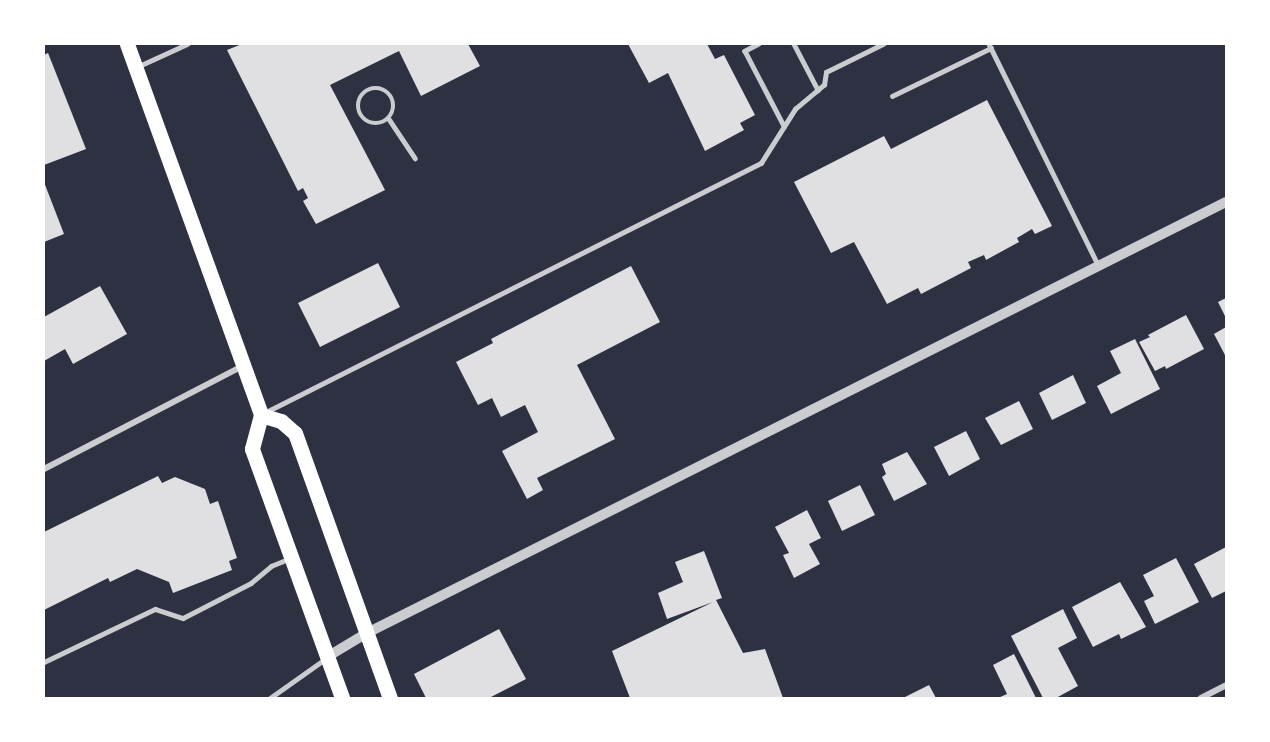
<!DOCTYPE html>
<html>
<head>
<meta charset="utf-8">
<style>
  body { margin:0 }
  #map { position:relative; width:1270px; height:742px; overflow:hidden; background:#2d3142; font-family:"Roboto Condensed",sans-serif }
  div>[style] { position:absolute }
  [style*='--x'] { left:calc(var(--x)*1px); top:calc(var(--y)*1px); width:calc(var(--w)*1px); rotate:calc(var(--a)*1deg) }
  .building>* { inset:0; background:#e0e0e3 }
  .service>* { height:4.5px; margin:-2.25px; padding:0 2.25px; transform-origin:2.25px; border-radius:2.25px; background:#caccd0 }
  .service>.ring { margin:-2.25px; padding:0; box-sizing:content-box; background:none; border:4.5px solid #caccd0; border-radius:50% }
  .minor>* { height:6px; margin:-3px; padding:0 3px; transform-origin:3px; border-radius:3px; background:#caccd0 }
  .tertiary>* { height:10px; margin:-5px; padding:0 5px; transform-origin:5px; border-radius:5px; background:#caccd0 }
  .primary>* { height:15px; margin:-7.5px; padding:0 7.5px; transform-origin:7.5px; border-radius:7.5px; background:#fff }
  span { translate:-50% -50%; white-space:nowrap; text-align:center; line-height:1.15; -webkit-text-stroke:5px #fff; paint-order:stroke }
  .frame { position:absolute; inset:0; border:45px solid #fff; pointer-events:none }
</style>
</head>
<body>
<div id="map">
  <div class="building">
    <div style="clip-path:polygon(242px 44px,468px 44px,480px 66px,421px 96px,399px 51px,330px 85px,385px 190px,316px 224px,303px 201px,308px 198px,303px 188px,298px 191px,227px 50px)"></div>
    <div style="clip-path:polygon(628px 44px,707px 44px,715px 59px,724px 55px,755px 115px,740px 123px,744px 130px,705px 151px,668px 73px,649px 83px)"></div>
    <div style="clip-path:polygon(48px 53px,86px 149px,44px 165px,44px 55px)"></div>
    <div style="clip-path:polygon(987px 100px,1052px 226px,1035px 234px,1032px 229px,1017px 238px,1019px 242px,986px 260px,984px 255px,968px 262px,971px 268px,921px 294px,918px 288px,887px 304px,854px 242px,831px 253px,794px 182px,884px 136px,891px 149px)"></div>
    <div style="clip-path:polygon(44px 182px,64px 234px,44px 242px)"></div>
    <div style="clip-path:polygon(378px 263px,400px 307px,320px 347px,298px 303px)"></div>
    <div style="clip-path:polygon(631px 266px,660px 322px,577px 365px,615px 439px,537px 478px,543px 490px,527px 499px,502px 451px,538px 432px,525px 405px,501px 417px,492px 398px,478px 405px,456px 362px,493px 343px,491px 339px)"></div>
    <div style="clip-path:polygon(100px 286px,127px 334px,73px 364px,65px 349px,44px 361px,44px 317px)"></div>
    <div style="clip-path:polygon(1226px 298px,1226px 318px,1218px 302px)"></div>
    <div style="clip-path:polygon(1186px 315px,1204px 349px,1166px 369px,1165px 366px,1155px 371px,1139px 342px,1150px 337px,1148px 335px)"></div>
    <div style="clip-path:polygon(1226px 327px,1226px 357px,1214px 334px)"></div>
    <div style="clip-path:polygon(1135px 339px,1160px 389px,1111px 414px,1097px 386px,1121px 373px,1110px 351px)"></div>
    <div style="clip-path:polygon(1073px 375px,1086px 403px,1052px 420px,1039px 393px)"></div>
    <div style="clip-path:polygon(1019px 401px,1033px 429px,1001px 445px,985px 418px)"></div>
    <div style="clip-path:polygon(966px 431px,980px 459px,949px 476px,934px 447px)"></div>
    <div style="clip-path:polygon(907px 452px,927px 484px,894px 501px,882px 477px,886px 474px,882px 464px)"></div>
    <div style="clip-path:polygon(158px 476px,162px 483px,175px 477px,205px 489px,210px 504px,218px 501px,237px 558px,229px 561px,232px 570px,173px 593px,169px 582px,137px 569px,110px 582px,108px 578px,44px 610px,44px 532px)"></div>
    <div style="clip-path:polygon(860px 485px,875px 515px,842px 531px,828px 501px)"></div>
    <div style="clip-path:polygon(807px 510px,821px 538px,809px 544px,820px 564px,794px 578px,783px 555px,789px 553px,775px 527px)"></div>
    <div style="clip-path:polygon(1226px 547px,1226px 591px,1212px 598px,1194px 564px)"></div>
    <div style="clip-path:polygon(704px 551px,722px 598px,716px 600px,743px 653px,765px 649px,783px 698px,630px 698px,612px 651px,713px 602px,667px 619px,658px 593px,683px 582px,675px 562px)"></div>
    <div style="clip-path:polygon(1176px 558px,1199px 602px,1155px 624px,1144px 601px,1154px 596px,1143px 575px)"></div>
    <div style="clip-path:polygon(1120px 582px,1146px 627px,1121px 639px,1119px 634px,1093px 647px,1072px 607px)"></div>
    <div style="clip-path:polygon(1063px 609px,1077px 638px,1058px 648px,1078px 686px,1056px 698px,1043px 698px,1011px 636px)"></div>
    <div style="clip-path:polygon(499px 629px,526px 679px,489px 698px,426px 698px,414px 674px)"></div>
    <div style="clip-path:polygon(1014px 654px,1036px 698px,998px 698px,1007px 694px,993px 665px)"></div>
    <div style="clip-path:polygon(929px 685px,936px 698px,903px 698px)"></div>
  </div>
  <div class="service">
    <div style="--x:759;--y:44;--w:16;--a:153"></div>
    <div style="--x:745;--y:51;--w:85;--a:62.5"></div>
    <div style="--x:794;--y:44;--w:52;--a:62.4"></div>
    <div style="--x:989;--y:44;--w:246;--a:63.7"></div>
    <div style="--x:139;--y:66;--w:53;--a:-24.6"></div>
    <div class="ring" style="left:358px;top:88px;width:31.5px;height:31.5px"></div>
    <div style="--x:892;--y:96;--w:110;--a:-25.9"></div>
    <div style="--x:389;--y:119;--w:47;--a:56.3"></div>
    <div style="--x:266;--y:412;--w:554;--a:-26.7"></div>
    <div style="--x:761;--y:163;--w:64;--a:-57.8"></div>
    <div style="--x:795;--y:109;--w:38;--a:-40"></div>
    <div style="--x:824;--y:85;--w:13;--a:-81"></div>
    <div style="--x:826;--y:72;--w:64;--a:-26.2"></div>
    <div style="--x:44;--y:662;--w:123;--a:-25.5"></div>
    <div style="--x:155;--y:609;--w:29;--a:18"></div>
    <div style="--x:183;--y:618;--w:76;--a:-27.2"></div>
    <div style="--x:251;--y:583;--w:26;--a:-40"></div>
    <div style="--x:271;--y:566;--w:18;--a:-22"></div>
    <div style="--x:270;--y:698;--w:67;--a:-35.3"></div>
  </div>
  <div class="minor">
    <div style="--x:44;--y:469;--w:224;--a:-27.4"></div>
    <div style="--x:1201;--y:698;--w:28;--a:-27"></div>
  </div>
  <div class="tertiary">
    <div style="--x:327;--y:657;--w:47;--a:-31"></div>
    <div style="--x:367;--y:633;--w:961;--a:-26.65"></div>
  </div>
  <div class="primary">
    <div style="--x:127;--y:44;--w:394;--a:70.1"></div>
    <div style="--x:261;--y:415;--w:35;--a:105"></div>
    <div style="--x:252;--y:449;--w:265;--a:70.1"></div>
    <div style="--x:261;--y:415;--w:21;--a:17"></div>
    <div style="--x:281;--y:421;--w:18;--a:41"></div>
    <div style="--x:295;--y:433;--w:282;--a:70.3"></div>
  </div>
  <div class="frame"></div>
</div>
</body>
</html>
